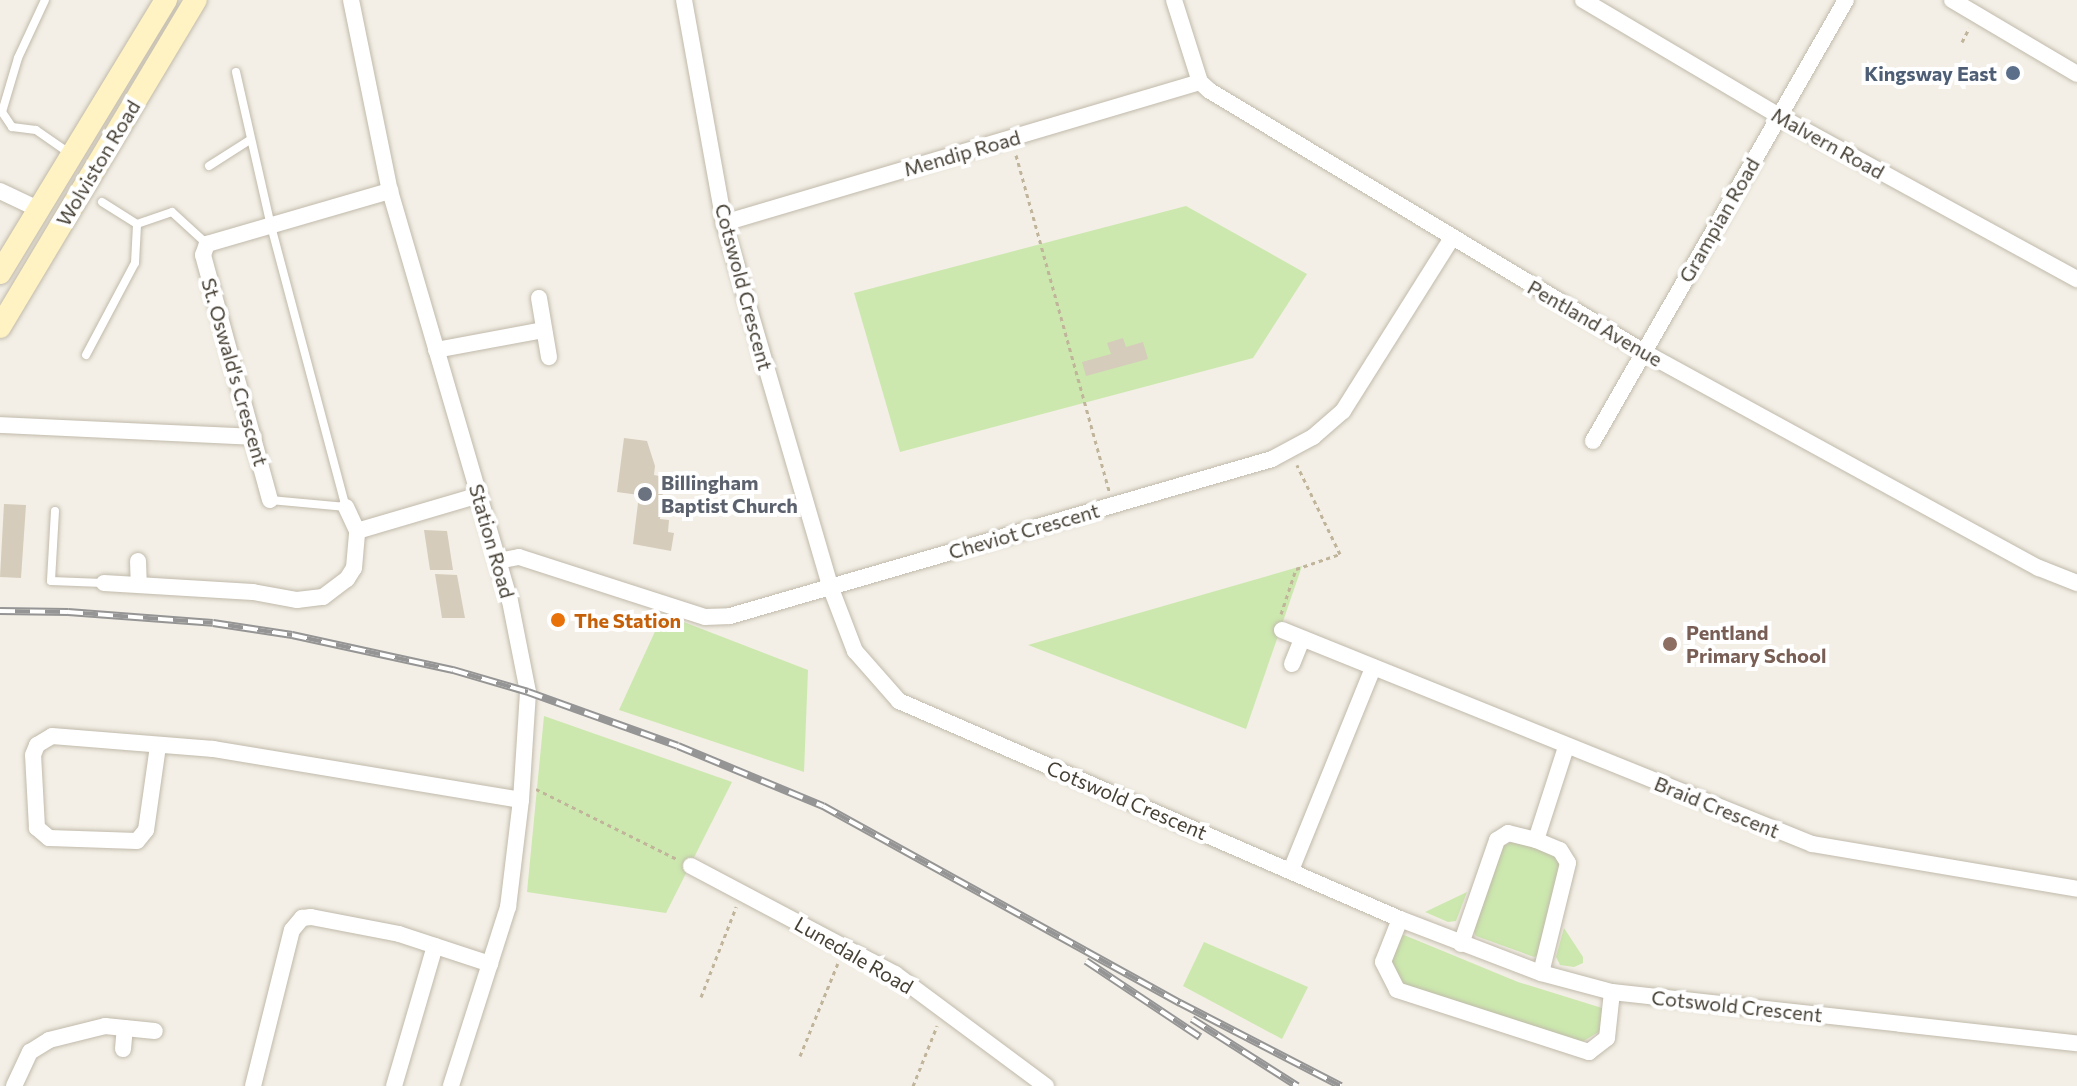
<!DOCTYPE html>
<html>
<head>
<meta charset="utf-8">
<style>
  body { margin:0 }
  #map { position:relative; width:2077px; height:1086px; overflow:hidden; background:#f3efe6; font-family:Commissioner,sans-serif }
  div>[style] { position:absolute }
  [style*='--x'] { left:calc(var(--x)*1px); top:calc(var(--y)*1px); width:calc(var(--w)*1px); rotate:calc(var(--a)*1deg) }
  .green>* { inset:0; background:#cce8ae }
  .building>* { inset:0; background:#d5ccbb }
  .path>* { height:3px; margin-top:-1.5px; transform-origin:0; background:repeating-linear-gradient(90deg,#c0b49a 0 4px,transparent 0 8px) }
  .roads { filter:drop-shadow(0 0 2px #c1baab) drop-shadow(0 0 2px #c1baab) }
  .lane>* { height:8px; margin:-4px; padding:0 4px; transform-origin:4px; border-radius:4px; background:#fff }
  .street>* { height:16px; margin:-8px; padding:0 8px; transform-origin:8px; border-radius:8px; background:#fff }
  .secondary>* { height:22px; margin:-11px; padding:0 11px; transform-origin:11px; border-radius:11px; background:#fff3c4 }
  .rail>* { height:8px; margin-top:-4px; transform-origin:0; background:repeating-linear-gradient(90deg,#fff 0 15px,#959595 0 30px); box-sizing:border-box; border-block:2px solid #959595 }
  .dots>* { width:22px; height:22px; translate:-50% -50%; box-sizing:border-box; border:4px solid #fff; border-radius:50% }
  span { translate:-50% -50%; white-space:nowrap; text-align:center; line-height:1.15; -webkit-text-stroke:8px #fff; paint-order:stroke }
  .service-label { font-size:20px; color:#4e5e75; font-weight:700 }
  .right { translate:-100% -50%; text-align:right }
  .street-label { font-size:20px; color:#464035 }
  .worship-label { font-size:20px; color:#5b616d; font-weight:700 }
  .left { translate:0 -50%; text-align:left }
  .food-label { font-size:20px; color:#c56008; font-weight:700 }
  .education-label { font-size:20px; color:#785e54; font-weight:700 }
</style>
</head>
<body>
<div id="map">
  <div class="green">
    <div style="clip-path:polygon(1186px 206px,1307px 274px,1253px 358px,900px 452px,854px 293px)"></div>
    <div style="clip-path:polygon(1302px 566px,1246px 729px,1028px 645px)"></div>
    <div style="clip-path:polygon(663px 614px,808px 670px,804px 772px,619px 710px)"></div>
    <div style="clip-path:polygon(544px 716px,732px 782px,666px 913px,527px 892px)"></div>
    <div style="clip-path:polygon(1514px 841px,1548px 852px,1556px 856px,1560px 866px,1541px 953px,1534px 957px,1476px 936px,1474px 932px,1499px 848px)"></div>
    <div style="clip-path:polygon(1467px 892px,1456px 921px,1448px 922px,1425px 912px)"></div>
    <div style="clip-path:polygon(1564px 928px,1583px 957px,1583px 963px,1574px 967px,1560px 965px,1556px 957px)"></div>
    <div style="clip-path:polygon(1404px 935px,1518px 982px,1602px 1008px,1600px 1031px,1582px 1042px,1397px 984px,1389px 958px,1399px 937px)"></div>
    <div style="clip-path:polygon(1204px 942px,1308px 987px,1282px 1039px,1183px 986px)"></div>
  </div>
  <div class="building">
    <div style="clip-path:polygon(1123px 338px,1126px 347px,1143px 342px,1148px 359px,1086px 376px,1082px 362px,1111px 354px,1107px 343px)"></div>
    <div style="clip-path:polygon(624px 438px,647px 441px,655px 466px,654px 475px,659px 476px,660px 490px,663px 491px,660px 519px,669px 520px,668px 532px,674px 533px,671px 551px,633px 544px,639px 495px,617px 492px)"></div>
    <div style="clip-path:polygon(4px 504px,26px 505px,21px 578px,0 577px)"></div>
    <div style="clip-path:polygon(424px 530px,447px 531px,453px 570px,430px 570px)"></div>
    <div style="clip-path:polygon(435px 574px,457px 575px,465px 618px,442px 618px)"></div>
  </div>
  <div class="path">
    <div style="--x:1962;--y:42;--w:16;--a:-63"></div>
    <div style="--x:1016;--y:155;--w:349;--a:74.5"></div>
    <div style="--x:1281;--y:614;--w:47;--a:-71.6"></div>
    <div style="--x:1296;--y:569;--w:46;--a:-18.8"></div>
    <div style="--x:1340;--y:554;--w:99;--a:-115.8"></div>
    <div style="--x:536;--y:789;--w:157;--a:26.4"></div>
    <div style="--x:701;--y:997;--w:97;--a:-68.7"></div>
    <div style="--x:800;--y:1056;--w:100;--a:-67.8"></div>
    <div style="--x:913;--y:1086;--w:65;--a:-68.2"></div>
  </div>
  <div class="roads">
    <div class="lane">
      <div style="--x:45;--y:0;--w:64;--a:115"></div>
      <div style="--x:18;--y:58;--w:56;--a:106.5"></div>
      <div style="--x:2;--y:112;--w:18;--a:56"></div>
      <div style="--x:12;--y:127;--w:24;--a:7"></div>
      <div style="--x:36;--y:130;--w:44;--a:34.8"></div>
      <div style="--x:236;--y:72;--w:158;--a:77.2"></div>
      <div style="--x:271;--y:226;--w:291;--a:75.1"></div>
      <div style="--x:346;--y:507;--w:76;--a:-174.7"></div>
      <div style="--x:209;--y:166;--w:49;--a:-32.4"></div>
      <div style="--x:102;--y:202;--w:41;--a:32.2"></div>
      <div style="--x:137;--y:224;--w:37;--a:-19"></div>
      <div style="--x:172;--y:212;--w:47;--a:42.4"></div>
      <div style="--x:86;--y:355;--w:104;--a:-62"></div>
      <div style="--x:135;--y:263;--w:39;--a:-87"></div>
      <div style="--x:55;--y:511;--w:70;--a:93.3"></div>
      <div style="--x:51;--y:581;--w:52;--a:2.2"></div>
    </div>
    <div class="street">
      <div style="--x:351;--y:0;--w:195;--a:78.5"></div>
      <div style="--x:390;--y:191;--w:427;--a:73.7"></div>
      <div style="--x:510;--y:601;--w:93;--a:78.8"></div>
      <div style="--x:528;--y:692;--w:108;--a:93.7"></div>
      <div style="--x:521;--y:800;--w:108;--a:96.9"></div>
      <div style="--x:508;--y:907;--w:188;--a:107.7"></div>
      <div style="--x:684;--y:0;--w:227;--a:79.8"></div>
      <div style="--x:724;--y:223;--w:378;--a:73.7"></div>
      <div style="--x:830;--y:586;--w:70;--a:69"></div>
      <div style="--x:855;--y:651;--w:67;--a:48.7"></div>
      <div style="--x:899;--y:701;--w:546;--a:23.52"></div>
      <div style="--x:1400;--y:919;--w:151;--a:21"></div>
      <div style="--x:1541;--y:973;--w:73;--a:15"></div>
      <div style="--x:1612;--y:992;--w:468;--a:6.3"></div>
      <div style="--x:1174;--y:0;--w:86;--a:72.4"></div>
      <div style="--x:1200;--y:82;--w:13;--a:42"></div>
      <div style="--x:1210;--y:91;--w:506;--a:31.02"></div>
      <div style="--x:1644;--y:352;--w:450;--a:28.7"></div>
      <div style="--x:2039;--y:568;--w:41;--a:21.5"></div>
      <div style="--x:1583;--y:0;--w:228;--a:30.6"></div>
      <div style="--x:1779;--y:116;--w:340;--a:28.7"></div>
      <div style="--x:1952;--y:0;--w:145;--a:30.6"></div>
      <div style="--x:0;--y:191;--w:42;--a:25.3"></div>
      <div style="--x:724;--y:223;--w:496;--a:-16.5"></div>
      <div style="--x:539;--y:298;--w:60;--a:80.4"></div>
      <div style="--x:436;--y:350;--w:110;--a:-10.5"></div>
      <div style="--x:0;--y:425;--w:254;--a:2.7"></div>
      <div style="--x:1593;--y:441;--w:508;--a:-60.16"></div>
      <div style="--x:270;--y:500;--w:254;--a:-105.3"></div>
      <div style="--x:203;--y:255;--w:12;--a:-70"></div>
      <div style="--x:207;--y:244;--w:191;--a:-16.2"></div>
      <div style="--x:346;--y:507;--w:26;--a:65"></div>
      <div style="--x:138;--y:561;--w:23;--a:88"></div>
      <div style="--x:498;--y:561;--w:21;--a:-11"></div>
      <div style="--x:519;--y:557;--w:195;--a:17.9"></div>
      <div style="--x:705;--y:617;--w:25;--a:-2"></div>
      <div style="--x:730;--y:616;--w:564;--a:-16.15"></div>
      <div style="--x:1272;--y:459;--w:47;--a:-28.2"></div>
      <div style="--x:1313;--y:437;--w:40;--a:-41"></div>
      <div style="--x:1343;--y:411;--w:204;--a:-57.8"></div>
      <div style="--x:104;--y:583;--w:149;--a:3.5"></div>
      <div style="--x:253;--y:592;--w:45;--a:10.3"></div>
      <div style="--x:297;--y:600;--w:26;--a:-7"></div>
      <div style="--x:323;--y:597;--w:30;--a:-37"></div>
      <div style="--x:347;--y:579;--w:13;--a:-58"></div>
      <div style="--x:354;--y:568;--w:37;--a:-85"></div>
      <div style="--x:357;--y:531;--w:127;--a:-16.4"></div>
      <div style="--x:1282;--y:630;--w:572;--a:21.99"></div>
      <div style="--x:1812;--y:844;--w:269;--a:9.6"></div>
      <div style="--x:1292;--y:664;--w:27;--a:-68"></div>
      <div style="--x:158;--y:746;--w:85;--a:98.1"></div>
      <div style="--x:146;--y:830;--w:14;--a:129"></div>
      <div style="--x:137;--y:841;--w:88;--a:-178"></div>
      <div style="--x:49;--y:838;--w:16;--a:-140"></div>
      <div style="--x:37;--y:828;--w:73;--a:-93.1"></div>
      <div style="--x:33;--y:755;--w:11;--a:-68"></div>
      <div style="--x:37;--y:745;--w:17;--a:-31"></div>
      <div style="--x:52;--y:736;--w:162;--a:4.6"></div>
      <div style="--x:213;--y:749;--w:312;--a:9.4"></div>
      <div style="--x:1536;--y:840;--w:98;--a:-72.1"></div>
      <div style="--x:691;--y:866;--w:231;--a:27.9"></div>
      <div style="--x:895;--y:974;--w:188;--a:36.6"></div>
      <div style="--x:1291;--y:870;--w:218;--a:-67.9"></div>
      <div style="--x:1400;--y:919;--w:46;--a:111.6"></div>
      <div style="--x:1383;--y:962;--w:31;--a:63"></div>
      <div style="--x:1397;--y:990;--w:202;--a:17.9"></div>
      <div style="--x:1589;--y:1052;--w:23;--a:-38"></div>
      <div style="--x:1607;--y:1038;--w:46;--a:-83.8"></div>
      <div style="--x:1461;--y:944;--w:110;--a:-70.9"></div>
      <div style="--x:1497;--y:840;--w:13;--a:-32"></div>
      <div style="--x:1508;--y:833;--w:29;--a:14"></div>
      <div style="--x:1536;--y:840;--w:26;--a:23"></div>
      <div style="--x:1560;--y:850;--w:15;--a:58"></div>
      <div style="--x:1568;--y:863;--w:113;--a:103.8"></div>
      <div style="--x:123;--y:1049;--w:21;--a:-85"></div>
      <div style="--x:14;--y:1086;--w:38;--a:-65"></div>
      <div style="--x:30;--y:1052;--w:22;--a:-32"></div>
      <div style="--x:49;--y:1040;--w:58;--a:-14"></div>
      <div style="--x:105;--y:1026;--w:50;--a:5.7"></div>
      <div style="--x:253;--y:1086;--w:161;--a:-76"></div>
      <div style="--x:292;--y:930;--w:16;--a:-50"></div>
      <div style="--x:302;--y:918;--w:9;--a:-6"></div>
      <div style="--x:311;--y:917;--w:90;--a:10.9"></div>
      <div style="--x:399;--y:934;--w:96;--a:18.2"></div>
      <div style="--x:394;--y:1086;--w:146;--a:-73.7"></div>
    </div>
    <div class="secondary">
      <div style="--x:0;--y:273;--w:320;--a:-58.7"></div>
      <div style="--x:0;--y:327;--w:381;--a:-59.1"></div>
    </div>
  </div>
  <div class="rail">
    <div style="--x:0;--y:611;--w:68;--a:0.8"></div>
    <div style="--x:68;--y:612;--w:145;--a:4.3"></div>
    <div style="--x:213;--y:623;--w:80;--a:8.6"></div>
    <div style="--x:292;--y:635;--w:165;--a:12.3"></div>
    <div style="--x:453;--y:670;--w:78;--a:16.3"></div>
    <div style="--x:528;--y:692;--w:159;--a:19.8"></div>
    <div style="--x:678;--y:746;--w:157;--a:22.5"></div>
    <div style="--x:823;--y:806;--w:408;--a:28.9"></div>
    <div style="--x:1180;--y:1003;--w:181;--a:27.3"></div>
    <div style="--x:1086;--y:961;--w:137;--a:33.7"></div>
    <div style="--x:1192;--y:1019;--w:125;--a:32.5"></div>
  </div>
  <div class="dots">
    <div style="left:2013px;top:73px;background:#5c6f8a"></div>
    <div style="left:645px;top:494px;background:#6b7280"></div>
    <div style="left:558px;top:620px;background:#e8710a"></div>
    <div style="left:1670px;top:644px;background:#8d6e63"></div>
  </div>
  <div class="service-label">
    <span class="right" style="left:1997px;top:73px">Kingsway East</span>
  </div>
  <div class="street-label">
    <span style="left:1828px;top:143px;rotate:29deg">Malvern Road</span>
    <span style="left:962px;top:153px;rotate:-16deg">Mendip Road</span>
    <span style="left:98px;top:163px;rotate:-59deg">Wolviston Road</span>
    <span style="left:1719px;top:220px;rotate:-60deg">Grampian Road</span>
    <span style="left:744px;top:287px;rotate:75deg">Cotswold Crescent</span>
    <span style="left:1595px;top:323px;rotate:30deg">Pentland Avenue</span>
    <span style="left:235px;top:372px;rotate:74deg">St. Oswald's Crescent</span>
    <span style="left:1024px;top:531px;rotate:-16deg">Cheviot Crescent</span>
    <span style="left:492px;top:541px;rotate:74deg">Station Road</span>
    <span style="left:1127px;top:800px;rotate:23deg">Cotswold Crescent</span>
    <span style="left:1717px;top:807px;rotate:22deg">Braid Crescent</span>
    <span style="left:854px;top:955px;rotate:30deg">Lunedale Road</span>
    <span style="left:1737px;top:1006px;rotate:6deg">Cotswold Crescent</span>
  </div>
  <div class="worship-label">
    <span class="left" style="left:661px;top:494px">Billingham<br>Baptist Church</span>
  </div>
  <div class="food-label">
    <span class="left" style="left:574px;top:620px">The Station</span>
  </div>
  <div class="education-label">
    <span class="left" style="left:1686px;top:644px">Pentland<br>Primary School</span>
  </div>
</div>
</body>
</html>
